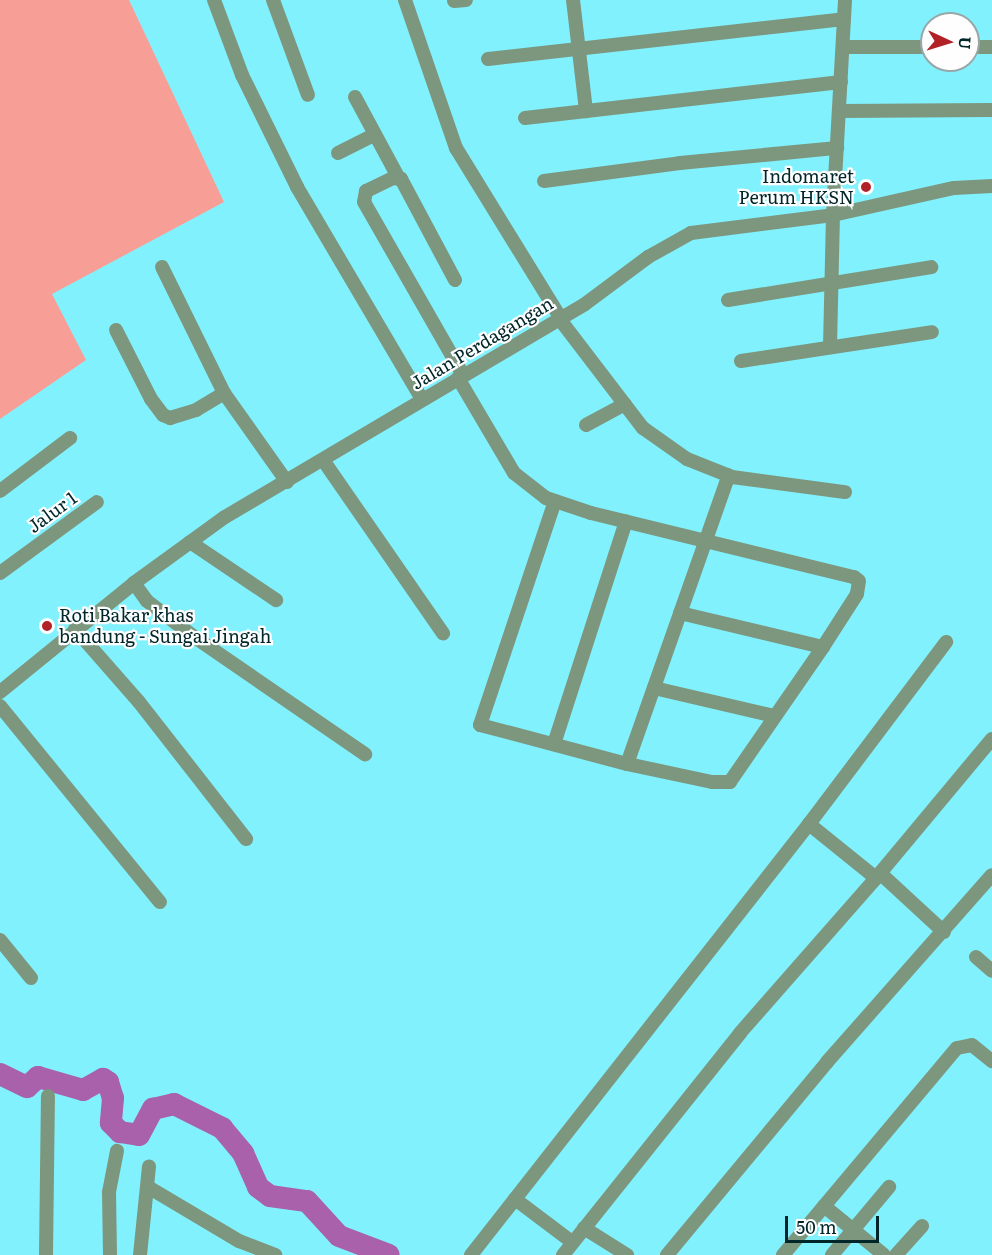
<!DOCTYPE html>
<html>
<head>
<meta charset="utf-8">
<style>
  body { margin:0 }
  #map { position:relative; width:992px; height:1255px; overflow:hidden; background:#82f1fe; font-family:Literata,serif }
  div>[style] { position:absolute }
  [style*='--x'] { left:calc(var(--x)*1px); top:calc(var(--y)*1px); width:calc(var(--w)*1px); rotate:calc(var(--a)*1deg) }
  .green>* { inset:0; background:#f79f97 }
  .river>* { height:22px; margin:-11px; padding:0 11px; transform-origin:11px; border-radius:11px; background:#a961ac }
  .minor>* { height:14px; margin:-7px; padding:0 7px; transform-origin:7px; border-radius:7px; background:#7d977e }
  .dots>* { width:16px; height:16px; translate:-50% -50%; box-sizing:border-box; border:3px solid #fefefe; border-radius:50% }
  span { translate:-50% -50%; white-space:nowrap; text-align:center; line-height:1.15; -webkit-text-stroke:4.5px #fefefe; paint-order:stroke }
  .poi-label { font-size:18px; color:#00262a }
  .right { translate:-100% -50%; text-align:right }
  .left { translate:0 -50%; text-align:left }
  .street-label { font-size:18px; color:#00262a }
  .north { position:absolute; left:920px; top:12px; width:60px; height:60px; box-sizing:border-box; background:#fefefe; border:2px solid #98a8a9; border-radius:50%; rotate:94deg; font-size:16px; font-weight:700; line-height:24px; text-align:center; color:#00262a }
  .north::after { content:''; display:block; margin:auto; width:21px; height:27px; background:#b22126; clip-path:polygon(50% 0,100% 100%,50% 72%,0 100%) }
  .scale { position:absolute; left:785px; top:1216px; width:94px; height:27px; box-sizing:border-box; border:3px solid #00262a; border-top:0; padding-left:8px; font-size:18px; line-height:21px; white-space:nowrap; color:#00262a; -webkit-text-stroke:4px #fefefe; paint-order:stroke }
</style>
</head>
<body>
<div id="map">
  <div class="green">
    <div style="clip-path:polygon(0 0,129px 0,224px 202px,52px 294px,86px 360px,0 419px)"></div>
  </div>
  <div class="river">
    <div style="--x:0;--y:1074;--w:30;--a:26"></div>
    <div style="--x:27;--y:1087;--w:15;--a:-42"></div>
    <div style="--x:38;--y:1077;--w:47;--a:16.1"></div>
    <div style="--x:83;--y:1090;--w:23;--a:-29"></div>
    <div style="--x:103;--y:1079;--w:6;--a:31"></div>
    <div style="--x:108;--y:1082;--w:17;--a:73"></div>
    <div style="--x:113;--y:1098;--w:25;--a:95"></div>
    <div style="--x:111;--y:1123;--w:13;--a:45"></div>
    <div style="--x:120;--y:1132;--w:19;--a:9"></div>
    <div style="--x:139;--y:1135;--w:30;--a:-62"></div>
    <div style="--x:153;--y:1109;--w:22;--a:-13"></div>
    <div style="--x:174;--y:1104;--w:54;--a:26.6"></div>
    <div style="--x:222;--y:1128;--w:33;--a:50"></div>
    <div style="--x:243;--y:1153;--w:37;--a:66"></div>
    <div style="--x:258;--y:1187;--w:15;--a:37"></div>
    <div style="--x:270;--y:1196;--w:37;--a:8"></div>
    <div style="--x:307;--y:1201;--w:47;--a:47.6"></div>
    <div style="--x:339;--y:1236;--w:53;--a:20.8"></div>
  </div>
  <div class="minor">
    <div style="--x:214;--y:0;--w:80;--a:69.5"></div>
    <div style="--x:242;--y:75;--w:125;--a:63.8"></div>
    <div style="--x:297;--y:187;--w:246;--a:59.5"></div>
    <div style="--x:273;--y:0;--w:101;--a:69.8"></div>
    <div style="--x:405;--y:0;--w:157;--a:71"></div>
    <div style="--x:456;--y:148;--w:198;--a:58.4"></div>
    <div style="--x:573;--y:0;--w:112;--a:83.3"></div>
    <div style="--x:454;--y:1;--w:12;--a:-5"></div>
    <div style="--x:843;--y:47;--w:89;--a:0"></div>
    <div style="--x:968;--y:47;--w:24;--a:0"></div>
    <div style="--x:488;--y:59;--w:358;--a:-6.4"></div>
    <div style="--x:355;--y:97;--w:91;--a:61.7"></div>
    <div style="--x:839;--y:111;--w:153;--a:-0.4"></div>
    <div style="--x:525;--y:118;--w:318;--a:-6.5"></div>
    <div style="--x:338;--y:153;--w:40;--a:-26.6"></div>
    <div style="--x:544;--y:181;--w:137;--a:-7.5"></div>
    <div style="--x:680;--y:163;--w:158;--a:-5.5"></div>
    <div style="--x:162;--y:267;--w:140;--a:63.8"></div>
    <div style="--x:224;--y:393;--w:109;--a:54.7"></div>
    <div style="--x:455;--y:280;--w:115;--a:-118.1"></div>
    <div style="--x:401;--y:179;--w:8;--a:-173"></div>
    <div style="--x:393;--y:178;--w:30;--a:154"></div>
    <div style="--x:366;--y:191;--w:11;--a:100"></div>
    <div style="--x:364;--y:202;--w:199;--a:60.2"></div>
    <div style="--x:728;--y:300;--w:206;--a:-9.2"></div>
    <div style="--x:558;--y:317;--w:140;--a:52.6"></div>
    <div style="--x:643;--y:428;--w:54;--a:35.2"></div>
    <div style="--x:687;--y:459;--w:48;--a:21.8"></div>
    <div style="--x:732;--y:477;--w:114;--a:7.6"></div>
    <div style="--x:116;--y:330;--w:77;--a:63.1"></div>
    <div style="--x:151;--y:399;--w:20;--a:53"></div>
    <div style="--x:163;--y:415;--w:8;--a:23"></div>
    <div style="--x:170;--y:418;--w:27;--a:-17"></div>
    <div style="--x:196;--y:410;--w:33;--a:-31"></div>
    <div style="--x:830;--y:347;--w:132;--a:-88.7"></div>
    <div style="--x:833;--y:215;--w:124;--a:-12.6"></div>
    <div style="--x:954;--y:188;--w:38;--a:-3"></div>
    <div style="--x:741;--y:361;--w:193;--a:-8.6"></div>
    <div style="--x:458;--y:378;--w:110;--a:59.5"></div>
    <div style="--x:514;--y:473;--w:41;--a:38"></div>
    <div style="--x:546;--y:498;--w:47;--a:18.4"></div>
    <div style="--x:591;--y:513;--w:271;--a:13.7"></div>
    <div style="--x:854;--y:577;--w:6;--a:39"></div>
    <div style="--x:859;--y:581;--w:13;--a:99"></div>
    <div style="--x:857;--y:594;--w:63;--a:122.7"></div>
    <div style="--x:823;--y:647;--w:164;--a:124.6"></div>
    <div style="--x:730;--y:782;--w:18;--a:180"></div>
    <div style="--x:712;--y:782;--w:87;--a:-168"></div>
    <div style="--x:627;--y:764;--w:152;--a:-165.1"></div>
    <div style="--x:480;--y:725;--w:236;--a:-71.5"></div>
    <div style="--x:586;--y:425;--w:44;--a:-28.3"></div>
    <div style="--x:323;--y:460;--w:211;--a:55.3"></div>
    <div style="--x:0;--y:491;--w:88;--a:-37.1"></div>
    <div style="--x:190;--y:542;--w:104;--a:34"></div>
    <div style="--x:0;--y:573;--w:120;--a:-36.2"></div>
    <div style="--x:134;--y:583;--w:22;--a:54"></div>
    <div style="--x:147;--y:601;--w:58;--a:37.3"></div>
    <div style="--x:193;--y:636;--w:209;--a:34.5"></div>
    <div style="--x:680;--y:613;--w:147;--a:13.4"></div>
    <div style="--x:75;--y:629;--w:97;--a:48.8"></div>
    <div style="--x:139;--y:702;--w:174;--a:52"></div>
    <div style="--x:654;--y:688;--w:123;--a:13.1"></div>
    <div style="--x:0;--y:692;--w:173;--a:-39.1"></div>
    <div style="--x:134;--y:583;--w:112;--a:-36"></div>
    <div style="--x:225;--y:517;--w:418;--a:-30.6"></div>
    <div style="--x:585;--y:304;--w:79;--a:-36.7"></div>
    <div style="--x:648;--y:257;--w:49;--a:-29.2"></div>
    <div style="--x:691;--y:233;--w:143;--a:-7.2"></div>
    <div style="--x:833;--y:215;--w:215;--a:-86.8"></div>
    <div style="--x:0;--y:706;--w:253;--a:50.8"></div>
    <div style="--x:554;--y:744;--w:234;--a:-72.1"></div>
    <div style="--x:627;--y:764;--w:306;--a:-70.6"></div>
    <div style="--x:809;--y:824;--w:86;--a:38.9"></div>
    <div style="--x:876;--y:878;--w:181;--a:-50.2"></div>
    <div style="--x:880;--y:873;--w:87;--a:42.7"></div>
    <div style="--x:0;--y:940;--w:49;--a:50.8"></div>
    <div style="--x:976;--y:957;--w:21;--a:41"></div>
    <div style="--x:148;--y:1187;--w:106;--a:30.7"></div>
    <div style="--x:239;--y:1241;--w:39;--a:21"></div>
    <div style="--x:515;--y:1199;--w:71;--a:37"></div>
    <div style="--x:824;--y:1206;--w:77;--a:39.2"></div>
    <div style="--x:584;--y:1228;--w:51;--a:32.1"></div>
    <div style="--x:46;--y:1255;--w:159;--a:-89.3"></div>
    <div style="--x:110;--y:1255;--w:63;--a:-90.9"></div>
    <div style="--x:109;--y:1192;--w:42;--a:-79"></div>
    <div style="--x:140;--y:1255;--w:89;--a:-84.2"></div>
    <div style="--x:471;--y:1255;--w:548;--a:-51.9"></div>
    <div style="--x:809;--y:824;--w:228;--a:-53"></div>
    <div style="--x:563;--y:1255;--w:284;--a:-51.4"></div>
    <div style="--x:740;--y:1033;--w:206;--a:-48.7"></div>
    <div style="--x:667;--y:1255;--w:251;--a:-50.3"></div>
    <div style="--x:827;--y:1062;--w:249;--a:-48.6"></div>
    <div style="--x:783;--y:1255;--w:270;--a:-50"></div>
    <div style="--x:957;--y:1048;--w:15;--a:-11"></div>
    <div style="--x:972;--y:1045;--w:26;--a:39"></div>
    <div style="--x:832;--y:1255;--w:89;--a:-50"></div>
    <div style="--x:896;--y:1255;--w:39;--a:-48"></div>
  </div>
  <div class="dots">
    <div style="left:866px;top:187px;background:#b22126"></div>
    <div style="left:47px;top:626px;background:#b22126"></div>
  </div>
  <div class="poi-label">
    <span class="right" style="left:854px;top:187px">Indomaret<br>Perum HKSN</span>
    <span class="left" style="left:59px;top:626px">Roti Bakar khas<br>bandung - Sungai Jingah</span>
  </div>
  <div class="street-label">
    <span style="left:482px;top:343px;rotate:-31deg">Jalan Perdagangan</span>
    <span style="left:52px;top:512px;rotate:-36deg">Jalur 1</span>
  </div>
  <div class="north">U</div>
  <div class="scale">50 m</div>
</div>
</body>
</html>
